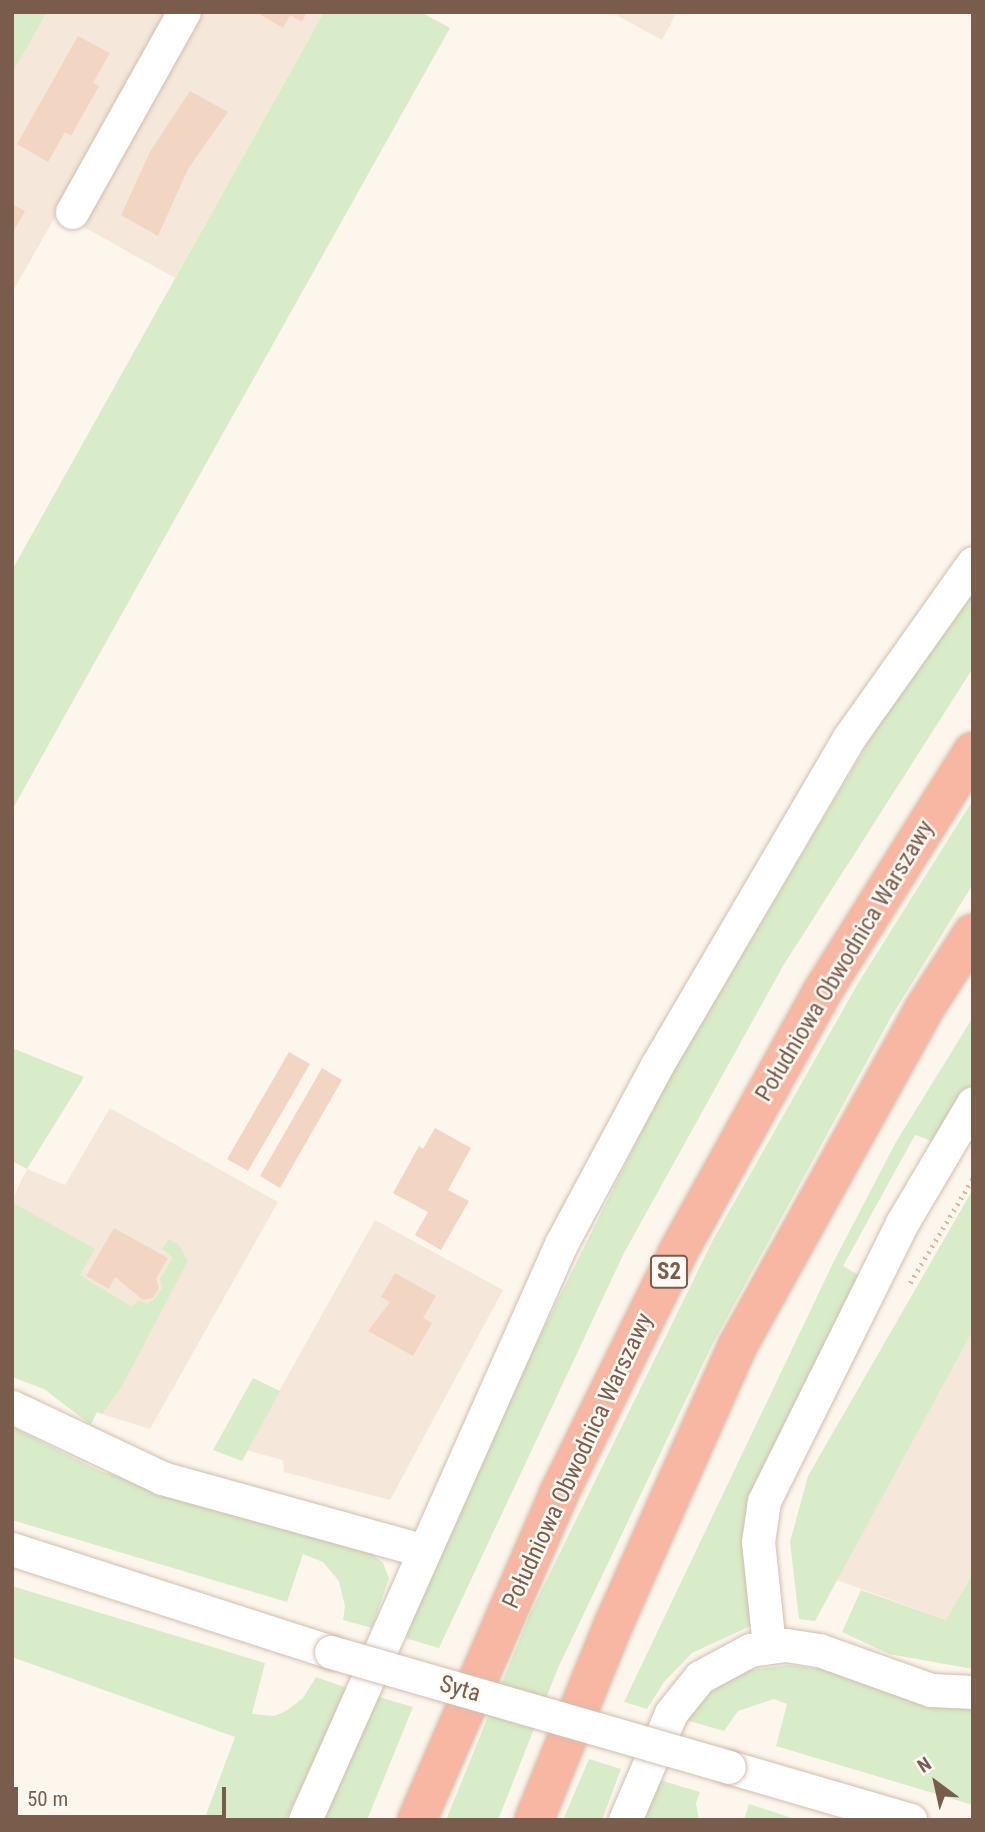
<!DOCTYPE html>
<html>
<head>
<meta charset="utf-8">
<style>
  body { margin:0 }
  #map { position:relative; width:985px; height:1832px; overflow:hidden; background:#fdf6ec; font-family:"Roboto Condensed",sans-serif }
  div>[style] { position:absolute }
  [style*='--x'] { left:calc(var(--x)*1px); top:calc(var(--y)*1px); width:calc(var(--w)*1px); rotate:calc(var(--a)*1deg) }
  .residential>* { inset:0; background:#f5e8da }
  .green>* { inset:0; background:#d8ecc9 }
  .building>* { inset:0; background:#f3d5c3 }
  .path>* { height:4.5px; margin-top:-2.25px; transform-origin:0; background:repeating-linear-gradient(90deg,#d9b8a5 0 2px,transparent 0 7px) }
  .roads { filter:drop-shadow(0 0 2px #d1beb0) drop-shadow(0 0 2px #d1beb0) }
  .minor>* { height:33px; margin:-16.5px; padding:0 16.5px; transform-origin:16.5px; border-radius:16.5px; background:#fff }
  .highway>* { height:38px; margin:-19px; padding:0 19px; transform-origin:19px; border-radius:19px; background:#f7b7a3 }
  .bridges { filter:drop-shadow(0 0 2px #d1beb0) drop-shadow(0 0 2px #d1beb0) }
  .minor-bridge>* { height:33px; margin:-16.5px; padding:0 16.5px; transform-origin:16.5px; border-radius:16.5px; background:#fff }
  span { translate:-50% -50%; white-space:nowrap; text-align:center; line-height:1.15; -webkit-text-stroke:5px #fffaf3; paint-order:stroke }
  .shield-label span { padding:2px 5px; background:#fffaf3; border:2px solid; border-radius:5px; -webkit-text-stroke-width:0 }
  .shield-label { font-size:23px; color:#7a5c4d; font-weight:700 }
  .street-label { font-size:24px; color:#7a5c4d }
  .frame { position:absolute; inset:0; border:14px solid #7a5c4d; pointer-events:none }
  .north { position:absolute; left:901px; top:1748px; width:70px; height:70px; -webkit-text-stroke:5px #fffaf3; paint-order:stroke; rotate:327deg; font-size:19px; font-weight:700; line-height:28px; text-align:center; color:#7a5c4d }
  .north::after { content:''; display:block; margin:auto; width:24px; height:32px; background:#7a5c4d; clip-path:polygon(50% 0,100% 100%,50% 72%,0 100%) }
  .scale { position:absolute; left:14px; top:1787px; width:212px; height:32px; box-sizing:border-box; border:4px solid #7a5c4d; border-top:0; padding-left:9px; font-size:21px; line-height:24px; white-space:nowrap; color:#7a5c4d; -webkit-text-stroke:5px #fffaf3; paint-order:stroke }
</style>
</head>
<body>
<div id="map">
  <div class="residential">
    <div style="clip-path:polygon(47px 12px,171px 12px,12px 293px,12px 74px)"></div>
    <div style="clip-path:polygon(200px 12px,324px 12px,175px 278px,80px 225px)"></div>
    <div style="clip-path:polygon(611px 12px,677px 12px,662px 40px)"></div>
    <div style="clip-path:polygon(110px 1108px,278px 1202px,150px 1429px,102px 1414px,12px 1361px,12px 1200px,27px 1169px,65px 1185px)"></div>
    <div style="clip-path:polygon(375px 1220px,503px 1290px,390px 1500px,284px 1472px,283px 1460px,246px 1450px)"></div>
    <div style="clip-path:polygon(973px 1330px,973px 1573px,946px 1620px,834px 1579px)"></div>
  </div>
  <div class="green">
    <div style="clip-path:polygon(12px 12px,47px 12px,12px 74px)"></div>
    <div style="clip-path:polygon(324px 12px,421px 12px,450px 28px,12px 810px,12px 570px)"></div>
    <div style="clip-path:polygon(973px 584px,973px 668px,783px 966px,624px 1253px,439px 1648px,405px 1638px,505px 1406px,664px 1087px,901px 687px)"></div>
    <div style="clip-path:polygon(973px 800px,973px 884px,891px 1017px,712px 1345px,558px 1668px,498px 1820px,446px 1820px,530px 1614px,713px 1240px,857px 985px)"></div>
    <div style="clip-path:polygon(973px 1017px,973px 1085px,938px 1143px,915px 1135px,843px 1266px,864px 1278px,757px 1488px,755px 1624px,692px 1653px,664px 1682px,647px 1709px,624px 1702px,834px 1261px,896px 1142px)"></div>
    <div style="clip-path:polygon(12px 1048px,84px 1077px,27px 1169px,12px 1161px)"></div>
    <div style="clip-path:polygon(973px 1189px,973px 1330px,815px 1621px,799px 1619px,790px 1542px,808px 1476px)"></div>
    <div style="clip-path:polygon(12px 1202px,95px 1249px,80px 1275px,132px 1307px,139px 1300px,147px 1304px,154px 1299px,162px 1288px,160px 1279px,173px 1258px,162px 1249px,169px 1239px,179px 1245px,188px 1261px,121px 1388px,102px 1414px,97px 1412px,91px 1425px,44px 1389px,12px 1377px)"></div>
    <div style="clip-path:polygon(253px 1378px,280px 1391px,242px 1461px,213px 1450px)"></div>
    <div style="clip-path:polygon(12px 1427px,100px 1471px,368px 1550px,383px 1563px,389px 1578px,372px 1628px,343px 1620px,345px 1606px,339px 1581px,323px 1562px,303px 1554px,287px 1602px,12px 1520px)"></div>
    <div style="clip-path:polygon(973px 1573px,973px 1669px,889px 1654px,842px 1632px,861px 1590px,946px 1620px)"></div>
    <div style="clip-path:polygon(12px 1586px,265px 1663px,252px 1714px,274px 1716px,286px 1711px,303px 1698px,316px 1677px,347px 1688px,286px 1820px,204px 1820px,235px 1737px,12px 1657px)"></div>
    <div style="clip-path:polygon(788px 1665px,828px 1670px,915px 1701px,973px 1707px,973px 1805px,776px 1746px,787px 1704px,774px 1699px,738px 1711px,724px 1731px,686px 1720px,708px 1690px,744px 1671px)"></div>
    <div style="clip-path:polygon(376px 1696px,413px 1707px,367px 1820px,320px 1820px)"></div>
    <div style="clip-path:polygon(589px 1759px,621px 1769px,602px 1820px,563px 1820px)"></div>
    <div style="clip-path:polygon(656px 1779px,700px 1792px,696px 1803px,699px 1820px,639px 1820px)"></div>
    <div style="clip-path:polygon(749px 1804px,798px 1820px,744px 1820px)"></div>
  </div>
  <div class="building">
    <div style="clip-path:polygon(256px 12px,307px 12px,302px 22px,290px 15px,283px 28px)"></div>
    <div style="clip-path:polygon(78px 36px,110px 53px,93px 83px,99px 86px,71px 136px,65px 132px,48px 162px,17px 144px)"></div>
    <div style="clip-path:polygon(190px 91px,228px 112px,188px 169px,158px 236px,121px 215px,151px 150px)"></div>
    <div style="clip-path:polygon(12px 204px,25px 211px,12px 234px)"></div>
    <div style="clip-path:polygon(289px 1052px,310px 1064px,248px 1171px,227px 1159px)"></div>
    <div style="clip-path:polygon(322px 1068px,342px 1080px,280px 1188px,260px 1176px)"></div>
    <div style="clip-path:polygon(435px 1128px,471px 1148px,448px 1190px,469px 1201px,441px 1250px,415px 1235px,428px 1212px,393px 1193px,419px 1146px,423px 1149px)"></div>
    <div style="clip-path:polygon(114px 1228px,168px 1258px,156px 1279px,159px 1288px,153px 1298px,143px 1300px,115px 1277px,109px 1289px,86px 1276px)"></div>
    <div style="clip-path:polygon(395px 1273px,436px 1296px,423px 1318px,432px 1323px,413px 1356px,368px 1331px,390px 1302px,381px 1297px)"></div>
  </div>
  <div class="path">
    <div style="--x:910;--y:1283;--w:122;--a:-59"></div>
  </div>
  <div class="roads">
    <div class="minor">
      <div style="--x:72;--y:212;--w:229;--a:-60.8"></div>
      <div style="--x:12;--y:1407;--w:166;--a:25.3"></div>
      <div style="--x:162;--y:1478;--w:270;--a:15.5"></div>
      <div style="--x:12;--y:1549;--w:335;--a:17.9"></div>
      <div style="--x:769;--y:1646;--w:105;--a:-96"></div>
      <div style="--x:758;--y:1542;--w:41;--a:-81.7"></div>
      <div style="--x:764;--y:1501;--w:310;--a:-63.6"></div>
      <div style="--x:902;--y:1223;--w:139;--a:-59.4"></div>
      <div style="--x:729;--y:1767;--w:189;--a:16.3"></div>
      <div style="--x:305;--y:1820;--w:630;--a:-66.04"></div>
      <div style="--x:561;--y:1244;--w:203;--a:-61.8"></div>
      <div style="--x:657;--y:1065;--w:378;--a:-59.6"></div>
      <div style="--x:848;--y:739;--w:216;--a:-54.6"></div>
      <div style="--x:625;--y:1820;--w:116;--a:-66.7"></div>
      <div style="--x:671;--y:1713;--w:46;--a:-51.1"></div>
      <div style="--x:700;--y:1677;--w:57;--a:-28.4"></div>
      <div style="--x:750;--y:1650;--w:36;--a:-8"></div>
      <div style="--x:786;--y:1645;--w:33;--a:9"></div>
      <div style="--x:819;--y:1650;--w:119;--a:19.7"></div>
      <div style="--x:931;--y:1690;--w:42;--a:2.7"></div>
    </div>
    <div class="highway">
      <div style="--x:417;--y:1820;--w:354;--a:-66.5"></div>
      <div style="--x:558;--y:1495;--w:271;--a:-63.7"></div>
      <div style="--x:678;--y:1252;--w:297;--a:-61"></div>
      <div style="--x:822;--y:992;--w:284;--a:-57.9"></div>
      <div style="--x:534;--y:1820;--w:215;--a:-67.9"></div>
      <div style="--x:615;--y:1621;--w:302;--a:-66"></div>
      <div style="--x:738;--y:1345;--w:384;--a:-61"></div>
      <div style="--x:924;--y:1009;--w:90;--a:-57.2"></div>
    </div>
  </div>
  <div class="bridges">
    <div class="minor-bridge">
      <div style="--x:331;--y:1652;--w:414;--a:16.1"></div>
    </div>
  </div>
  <div class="shield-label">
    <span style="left:669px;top:1272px">S2</span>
  </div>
  <div class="street-label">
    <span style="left:845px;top:961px;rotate:-59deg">Południowa Obwodnica Warszawy</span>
    <span style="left:578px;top:1461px;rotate:-65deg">Południowa Obwodnica Warszawy</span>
    <span style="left:460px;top:1689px;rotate:16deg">Syta</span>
  </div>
  <div class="frame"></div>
  <div class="north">N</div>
  <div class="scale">50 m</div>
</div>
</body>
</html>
